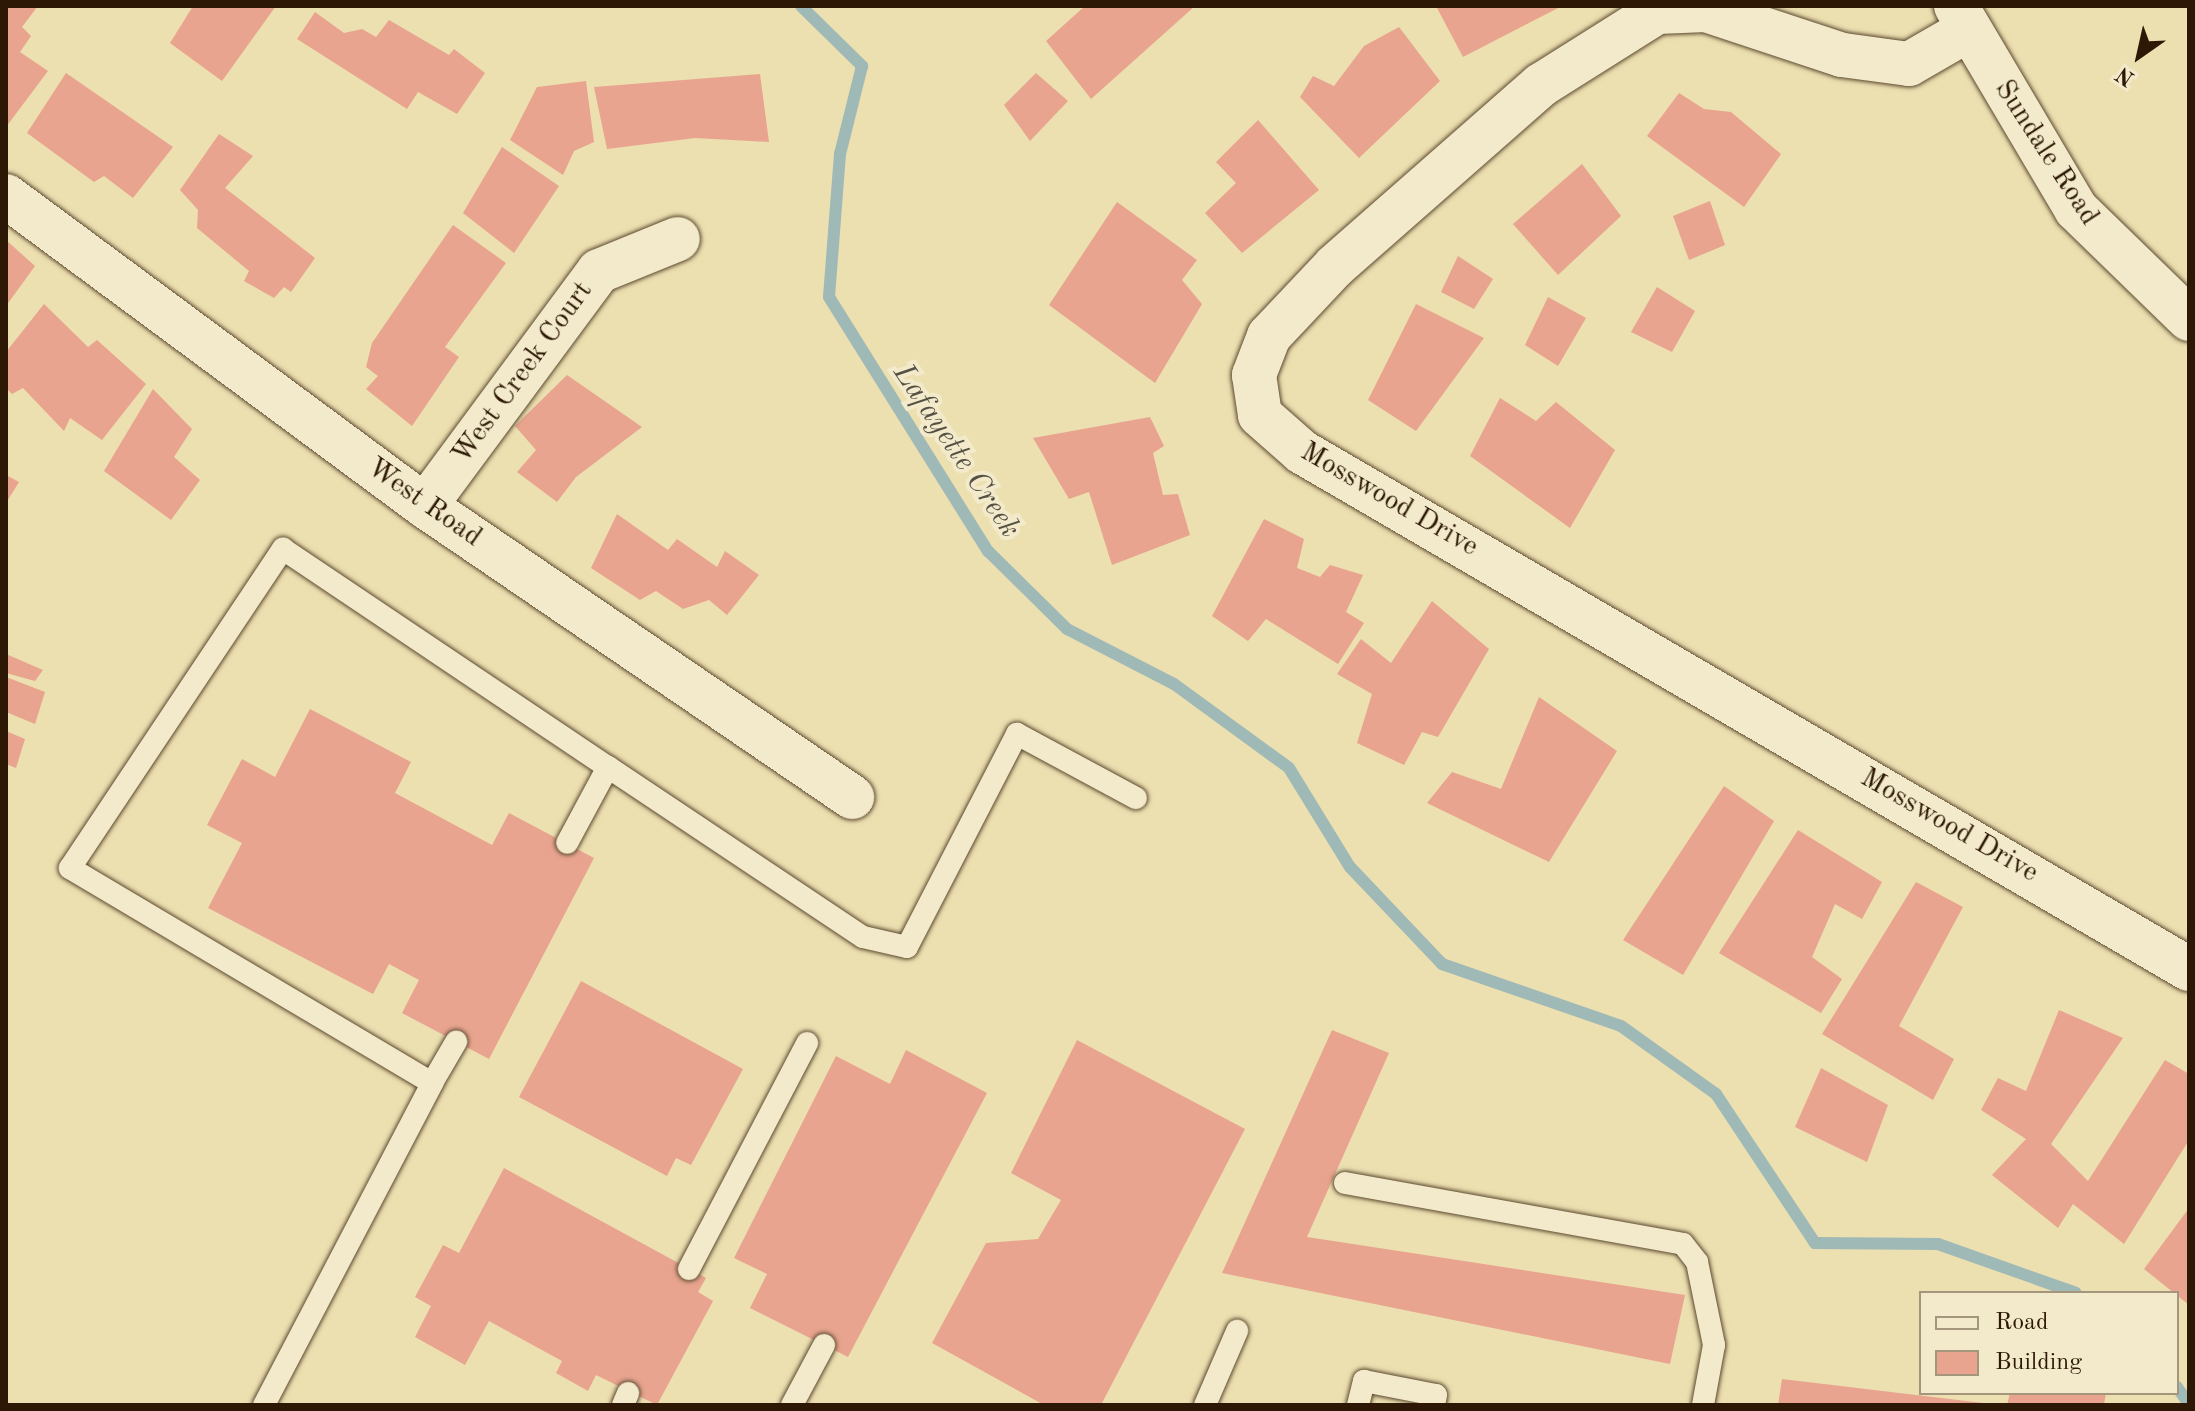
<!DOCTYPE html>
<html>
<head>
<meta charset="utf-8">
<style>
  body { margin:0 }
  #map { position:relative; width:2195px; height:1411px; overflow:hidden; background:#ecdfb0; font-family:"Old Standard TT",serif }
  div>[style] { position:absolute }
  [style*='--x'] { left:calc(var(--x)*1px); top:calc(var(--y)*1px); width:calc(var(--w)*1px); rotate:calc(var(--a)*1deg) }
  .stream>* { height:12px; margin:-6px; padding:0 6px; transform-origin:6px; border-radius:6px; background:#9fb9b7 }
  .building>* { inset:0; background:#e8a48f }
  .roads { filter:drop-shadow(0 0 2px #5c4a2f) drop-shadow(0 0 2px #5c4a2f) }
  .service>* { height:22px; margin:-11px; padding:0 11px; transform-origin:11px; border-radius:11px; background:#f3eacc }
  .minor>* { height:44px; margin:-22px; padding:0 22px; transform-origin:22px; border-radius:22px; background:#f3eacc }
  span { translate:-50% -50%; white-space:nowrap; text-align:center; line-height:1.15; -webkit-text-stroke:8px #f3eacc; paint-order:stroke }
  .street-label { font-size:28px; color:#2c1804 }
  .water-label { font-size:30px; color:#545043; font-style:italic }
  .frame { position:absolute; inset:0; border:8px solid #2c1804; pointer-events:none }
  .legend { position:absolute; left:1919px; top:1291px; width:260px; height:104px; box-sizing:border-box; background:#f3eacc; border:2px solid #a3967c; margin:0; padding:10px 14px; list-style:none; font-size:24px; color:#2c1804 }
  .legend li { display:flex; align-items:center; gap:16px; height:40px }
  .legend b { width:40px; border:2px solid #a3967c }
  .north { position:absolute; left:2099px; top:16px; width:80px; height:80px; -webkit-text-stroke:6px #f3eacc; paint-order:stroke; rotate:214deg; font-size:22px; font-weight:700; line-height:32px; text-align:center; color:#2c1804 }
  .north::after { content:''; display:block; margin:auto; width:28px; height:36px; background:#2c1804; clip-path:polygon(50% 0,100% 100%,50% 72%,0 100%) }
</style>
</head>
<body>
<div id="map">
  <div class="stream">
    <div style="--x:801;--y:6;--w:86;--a:44.5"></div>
    <div style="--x:862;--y:66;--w:91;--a:104"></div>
    <div style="--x:840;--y:154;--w:143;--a:94.4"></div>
    <div style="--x:829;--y:297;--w:300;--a:58"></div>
    <div style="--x:988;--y:551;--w:111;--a:44.6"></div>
    <div style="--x:1067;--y:629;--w:120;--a:27.2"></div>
    <div style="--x:1174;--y:684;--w:142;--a:36.1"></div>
    <div style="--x:1289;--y:768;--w:116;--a:58.4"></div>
    <div style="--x:1350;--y:867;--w:134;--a:46.5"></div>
    <div style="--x:1442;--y:964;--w:189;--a:19.1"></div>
    <div style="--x:1621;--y:1026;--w:117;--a:35.6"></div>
    <div style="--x:1716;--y:1094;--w:179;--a:56.4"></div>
    <div style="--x:1815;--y:1243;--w:123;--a:0.5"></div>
    <div style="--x:1938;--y:1244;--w:146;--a:19.5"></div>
    <div style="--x:2177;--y:1387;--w:21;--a:55"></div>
  </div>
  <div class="building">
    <div style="clip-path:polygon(6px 6px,38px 6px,22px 27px,31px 36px,20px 52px,48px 71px,6px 127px)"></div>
    <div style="clip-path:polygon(193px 6px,276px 6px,222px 81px,170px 43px)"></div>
    <div style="clip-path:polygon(1085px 6px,1195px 6px,1091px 99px,1046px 41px)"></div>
    <div style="clip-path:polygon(1436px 6px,1562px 6px,1463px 57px)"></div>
    <div style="clip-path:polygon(315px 12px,344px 33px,362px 29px,376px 37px,389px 20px,449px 55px,454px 49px,485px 73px,457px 114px,418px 92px,407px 109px,297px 39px)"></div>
    <div style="clip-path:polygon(1399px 27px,1440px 81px,1359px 158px,1300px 97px,1313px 76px,1334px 86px,1364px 46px)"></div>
    <div style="clip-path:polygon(66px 73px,173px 147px,133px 198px,104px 176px,94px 182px,27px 133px)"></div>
    <div style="clip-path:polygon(1036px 73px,1068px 101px,1030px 141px,1004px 105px)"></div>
    <div style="clip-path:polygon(760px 74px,769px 142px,695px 138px,607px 149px,594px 87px)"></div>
    <div style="clip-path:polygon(586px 81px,594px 142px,574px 151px,563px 175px,510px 140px,537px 87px)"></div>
    <div style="clip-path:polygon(1679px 93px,1704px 109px,1731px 112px,1781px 154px,1744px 207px,1647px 136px)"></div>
    <div style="clip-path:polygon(1258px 120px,1319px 190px,1242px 253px,1205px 213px,1236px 183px,1216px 162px)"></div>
    <div style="clip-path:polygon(219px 134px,253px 156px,225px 188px,315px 258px,291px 292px,284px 287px,274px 298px,244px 281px,249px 271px,197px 228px,198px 210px,180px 190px)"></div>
    <div style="clip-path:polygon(502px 147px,559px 186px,514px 253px,463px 213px)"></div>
    <div style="clip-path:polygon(1582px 164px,1621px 216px,1558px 275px,1513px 224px)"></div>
    <div style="clip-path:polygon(1710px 201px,1725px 245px,1689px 260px,1673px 216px)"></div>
    <div style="clip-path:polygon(1117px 202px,1197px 260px,1182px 280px,1202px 304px,1155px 383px,1049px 305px)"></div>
    <div style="clip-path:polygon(453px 225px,506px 263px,445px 347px,459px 357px,412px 426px,366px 389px,378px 376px,366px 367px,372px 343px)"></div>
    <div style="clip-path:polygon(6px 240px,35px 266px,6px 306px)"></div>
    <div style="clip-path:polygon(1458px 256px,1493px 279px,1474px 309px,1441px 292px)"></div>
    <div style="clip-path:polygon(1657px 287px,1695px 311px,1672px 352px,1631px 332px)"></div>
    <div style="clip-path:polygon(1548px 297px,1586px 318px,1558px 366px,1525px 345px)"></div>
    <div style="clip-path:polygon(44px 304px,88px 347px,97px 340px,146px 384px,102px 440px,70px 418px,64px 431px,23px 388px,12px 394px,6px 388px,6px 352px)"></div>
    <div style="clip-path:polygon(1416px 304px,1484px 338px,1416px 431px,1368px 400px)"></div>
    <div style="clip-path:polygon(567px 375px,642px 427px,576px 477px,557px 502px,517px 472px,536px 450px,515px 426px)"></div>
    <div style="clip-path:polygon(153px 389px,192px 429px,174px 457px,200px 480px,171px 520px,104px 471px)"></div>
    <div style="clip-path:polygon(1500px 398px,1536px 421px,1556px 402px,1615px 450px,1570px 528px,1470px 456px)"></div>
    <div style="clip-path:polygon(1150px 417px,1164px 446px,1153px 453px,1163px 495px,1178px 494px,1190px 535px,1112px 565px,1089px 492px,1069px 499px,1033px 438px)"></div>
    <div style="clip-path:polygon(6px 475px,19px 482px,6px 503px)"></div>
    <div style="clip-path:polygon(617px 514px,668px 550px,677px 539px,717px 567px,725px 551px,759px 575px,727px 615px,709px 600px,683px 609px,656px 591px,640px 600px,591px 568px)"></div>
    <div style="clip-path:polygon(1264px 519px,1304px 539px,1297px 568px,1320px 577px,1330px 565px,1363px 575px,1346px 612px,1364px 623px,1338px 664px,1266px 619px,1248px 641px,1212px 616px)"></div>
    <div style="clip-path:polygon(1432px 601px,1489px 649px,1438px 737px,1422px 732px,1404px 765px,1357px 743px,1372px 694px,1337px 674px,1361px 639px,1391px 663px)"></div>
    <div style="clip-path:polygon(6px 654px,43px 670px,35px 681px,6px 673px)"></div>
    <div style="clip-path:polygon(6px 677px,45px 692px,35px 724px,6px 712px)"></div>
    <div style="clip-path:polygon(1539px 697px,1617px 751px,1549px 862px,1427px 803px,1452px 772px,1501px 789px)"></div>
    <div style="clip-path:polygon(310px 709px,411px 762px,395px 793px,492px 845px,509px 813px,594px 858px,489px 1059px,402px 1013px,419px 980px,389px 964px,373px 994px,208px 908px,242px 843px,207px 825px,242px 759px,275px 777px)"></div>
    <div style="clip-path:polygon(6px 731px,25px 739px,16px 768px,6px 764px)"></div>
    <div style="clip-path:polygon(1724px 786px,1774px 821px,1683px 975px,1623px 940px)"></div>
    <div style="clip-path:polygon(1798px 830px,1882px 882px,1862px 919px,1835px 904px,1812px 957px,1842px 979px,1821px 1013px,1719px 953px)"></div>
    <div style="clip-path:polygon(1916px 882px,1963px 907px,1899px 1026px,1954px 1059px,1933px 1100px,1822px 1034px)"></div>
    <div style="clip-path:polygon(581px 981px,743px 1069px,691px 1165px,676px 1158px,667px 1176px,519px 1097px)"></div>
    <div style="clip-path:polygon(2059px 1010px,2123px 1038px,2051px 1144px,2088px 1181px,2165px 1060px,2189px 1074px,2189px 1140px,2124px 1244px,2073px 1204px,2058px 1228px,1992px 1175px,2026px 1139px,1981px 1110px,1998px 1078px,2026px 1091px)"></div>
    <div style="clip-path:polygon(1332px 1030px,1389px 1053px,1307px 1237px,1685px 1295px,1670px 1364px,1222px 1273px)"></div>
    <div style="clip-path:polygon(1077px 1040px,1245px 1129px,1101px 1405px,1044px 1405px,932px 1343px,986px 1243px,1038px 1239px,1061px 1200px,1011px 1173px)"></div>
    <div style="clip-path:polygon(906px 1050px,987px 1093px,848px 1357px,750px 1308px,767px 1274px,734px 1258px,836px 1056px,890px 1084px)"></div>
    <div style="clip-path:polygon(1821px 1068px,1888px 1105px,1867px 1162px,1795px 1127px)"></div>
    <div style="clip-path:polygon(504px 1168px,706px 1278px,698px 1292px,713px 1301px,657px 1405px,596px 1375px,588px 1391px,556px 1373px,562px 1361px,489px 1321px,465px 1365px,415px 1337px,431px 1306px,415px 1297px,443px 1245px,459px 1253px)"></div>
    <div style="clip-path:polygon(2189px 1208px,2189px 1305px,2144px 1269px)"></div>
    <div style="clip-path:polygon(1782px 1379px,1983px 1403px,1983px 1405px,1778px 1405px)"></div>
    <div style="clip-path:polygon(2010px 1393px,2106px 1393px,2104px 1405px,2007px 1405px)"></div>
  </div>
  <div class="roads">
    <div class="service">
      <div style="--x:608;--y:767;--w:306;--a:33.7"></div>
      <div style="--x:863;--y:937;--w:45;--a:12.8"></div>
      <div style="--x:907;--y:947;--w:240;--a:-62.7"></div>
      <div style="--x:1017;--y:734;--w:135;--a:28.3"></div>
      <div style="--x:432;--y:1083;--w:48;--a:-59.7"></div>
      <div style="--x:1345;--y:1183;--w:343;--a:10.2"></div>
      <div style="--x:1683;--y:1244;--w:23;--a:52"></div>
      <div style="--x:1697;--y:1262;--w:85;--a:78.4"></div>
      <div style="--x:1714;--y:1345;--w:61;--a:100.4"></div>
      <div style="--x:689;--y:1269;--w:255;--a:-62.4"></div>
      <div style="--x:264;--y:1405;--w:363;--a:-62.4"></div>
      <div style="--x:432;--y:1083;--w:421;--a:-149.3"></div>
      <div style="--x:70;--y:868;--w:384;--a:-56.3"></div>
      <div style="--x:283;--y:549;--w:391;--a:33.9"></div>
      <div style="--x:608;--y:767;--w:86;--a:118.3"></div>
      <div style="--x:623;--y:1405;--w:13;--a:-67"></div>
      <div style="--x:792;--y:1405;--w:68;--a:-61.9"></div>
      <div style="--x:1205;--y:1405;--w:81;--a:-66.6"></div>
      <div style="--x:1358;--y:1405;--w:25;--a:-76"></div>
      <div style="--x:1364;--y:1381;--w:73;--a:11"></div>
      <div style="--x:1436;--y:1395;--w:10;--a:101"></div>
    </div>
    <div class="minor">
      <div style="--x:1956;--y:6;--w:236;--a:59.4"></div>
      <div style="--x:2076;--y:209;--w:158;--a:44.2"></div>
      <div style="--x:1968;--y:30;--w:68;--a:150"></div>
      <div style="--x:1909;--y:64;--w:68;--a:-172.3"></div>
      <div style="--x:1842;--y:55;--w:143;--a:-161.7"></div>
      <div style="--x:1706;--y:10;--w:49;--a:177.7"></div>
      <div style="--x:1657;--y:12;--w:137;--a:147.8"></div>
      <div style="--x:1541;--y:85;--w:274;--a:138.7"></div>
      <div style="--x:1335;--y:266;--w:96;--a:133.3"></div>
      <div style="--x:1269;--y:336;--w:42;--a:111"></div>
      <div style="--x:1254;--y:375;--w:40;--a:81.5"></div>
      <div style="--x:1260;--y:415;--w:56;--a:41.4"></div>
      <div style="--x:1302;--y:452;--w:1027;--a:30.24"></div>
      <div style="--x:6;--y:196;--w:521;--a:36.5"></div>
      <div style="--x:425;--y:506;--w:517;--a:34.27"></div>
      <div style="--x:425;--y:506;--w:292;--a:-53.5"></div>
      <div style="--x:599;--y:271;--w:85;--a:-22.1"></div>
    </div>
  </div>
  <div class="street-label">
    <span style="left:2046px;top:153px;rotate:57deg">Sundale Road</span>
    <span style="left:523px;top:373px;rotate:-54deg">West Creek Court</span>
    <span style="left:1389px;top:500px;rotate:30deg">Mosswood Drive</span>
    <span style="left:424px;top:503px;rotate:35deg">West Road</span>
    <span style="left:1949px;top:826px;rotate:30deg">Mosswood Drive</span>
  </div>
  <div class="water-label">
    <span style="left:956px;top:451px;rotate:56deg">Lafayette Creek</span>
  </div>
  <div class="frame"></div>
  <ul class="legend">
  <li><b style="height:10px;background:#f3eacc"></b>Road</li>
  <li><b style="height:22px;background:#e8a48f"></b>Building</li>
  </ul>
  <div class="north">N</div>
</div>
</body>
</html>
